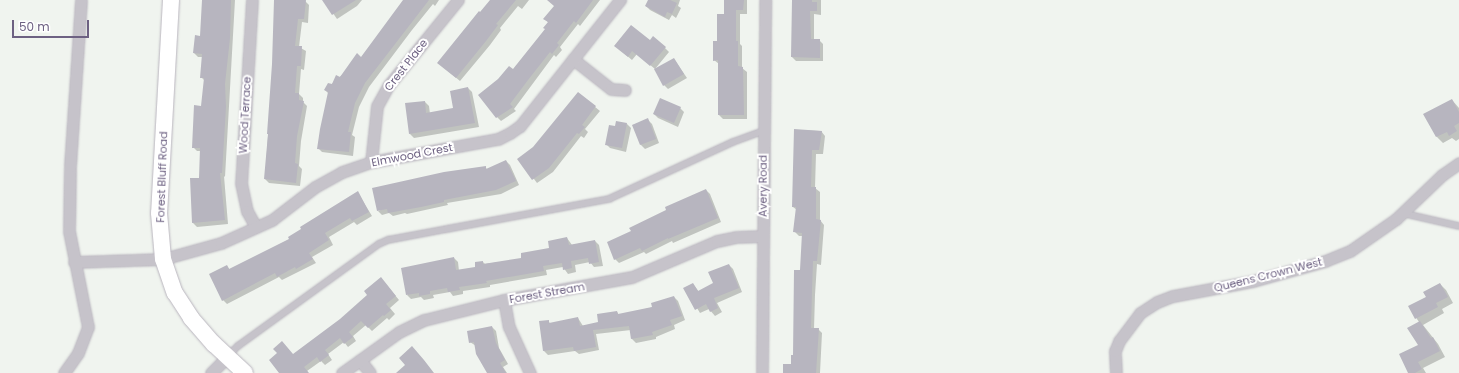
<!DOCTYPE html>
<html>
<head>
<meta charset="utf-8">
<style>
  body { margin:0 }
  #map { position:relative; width:1459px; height:373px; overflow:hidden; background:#f0f4ef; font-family:Poppins,sans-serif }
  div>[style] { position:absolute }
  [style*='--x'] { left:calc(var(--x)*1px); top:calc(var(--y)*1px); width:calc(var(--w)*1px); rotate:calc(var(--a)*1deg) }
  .shadow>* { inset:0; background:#0003 }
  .building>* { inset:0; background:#b7b5bf }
  .roads { filter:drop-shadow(0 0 1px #b9b5be) drop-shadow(0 0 1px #b9b5be) }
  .lane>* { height:5.5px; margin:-2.75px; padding:0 2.75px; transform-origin:2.75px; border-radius:2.75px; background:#c6c3ca }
  .street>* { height:11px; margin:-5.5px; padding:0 5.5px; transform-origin:5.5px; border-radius:5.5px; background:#c6c3ca }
  .secondary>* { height:16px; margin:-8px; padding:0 8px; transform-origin:8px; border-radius:8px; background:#fff }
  span { translate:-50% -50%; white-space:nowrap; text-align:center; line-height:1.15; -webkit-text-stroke:4px #fff; paint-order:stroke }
  .street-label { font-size:11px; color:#6d6182 }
  .scale { position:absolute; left:12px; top:20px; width:77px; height:18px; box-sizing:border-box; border:2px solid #6d6182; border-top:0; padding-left:5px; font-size:12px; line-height:14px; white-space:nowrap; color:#6d6182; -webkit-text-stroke:3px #fff; paint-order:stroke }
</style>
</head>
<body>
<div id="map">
  <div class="shadow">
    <div style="clip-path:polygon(203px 0,235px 0,225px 177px,224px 176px,228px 224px,197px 227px,193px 223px,200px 179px,201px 151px,197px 151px,193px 147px,202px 107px,205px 81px,201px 77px,203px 57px,198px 57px,194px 53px,201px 37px)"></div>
    <div style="clip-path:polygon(275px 0,305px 1px,309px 5px,308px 23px,302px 22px,299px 47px,306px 51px,304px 70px,301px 69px,299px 94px,303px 98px,303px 102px,307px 106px,301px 141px,299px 166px,302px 169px,300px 186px,269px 183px,265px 179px,273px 64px)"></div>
    <div style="clip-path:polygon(324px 0,362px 0,357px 6px,337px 19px)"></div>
    <div style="clip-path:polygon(405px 0,439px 0,435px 6px,433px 4px,412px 30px,369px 87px,359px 107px,352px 135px,355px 137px,353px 156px,322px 152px,318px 148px,329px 94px,325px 90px,361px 58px)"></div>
    <div style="clip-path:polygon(492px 0,529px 0,522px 9px,518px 6px,500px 28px,501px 30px,490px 45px,460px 81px,443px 67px)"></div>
    <div style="clip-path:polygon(554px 0,600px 0,580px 26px,578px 24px,560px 47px,562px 50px,556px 57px,554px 55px,514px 109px,516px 111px,501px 121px,497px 117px,513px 70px,546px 29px,549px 23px,545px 19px,555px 6px)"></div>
    <div style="clip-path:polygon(649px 0,680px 0,678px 6px,681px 8px,676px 18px,672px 15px,669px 20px,650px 10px,646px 6px)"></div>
    <div style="clip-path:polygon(725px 0,747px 0,747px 14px,740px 14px,740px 44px,742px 46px,742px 68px,747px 72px,747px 119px,723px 119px,719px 115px,719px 64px,714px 60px,725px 15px)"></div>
    <div style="clip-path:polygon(792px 0,821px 0,821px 15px,814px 14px,814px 40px,819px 40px,823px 44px,823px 61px,796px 61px,792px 57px)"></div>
    <div style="clip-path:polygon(650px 42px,665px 48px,669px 52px,655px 69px,637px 54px,632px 60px,620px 50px)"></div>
    <div style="clip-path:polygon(674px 59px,687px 78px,668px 89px,664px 85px)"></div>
    <div style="clip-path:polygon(468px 88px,472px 92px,479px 127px,414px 138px,410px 134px,425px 102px,429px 106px,430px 114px,454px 109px)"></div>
    <div style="clip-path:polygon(578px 93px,600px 111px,585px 129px,588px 132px,584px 138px,581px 136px,553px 172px,537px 183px,519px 159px,534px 148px)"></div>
    <div style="clip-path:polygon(1452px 100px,1459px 108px,1459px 139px,1456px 141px,1452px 138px,1443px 143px,1437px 137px,1425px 115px)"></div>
    <div style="clip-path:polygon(680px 108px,684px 112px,678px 127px,658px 118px,654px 114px)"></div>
    <div style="clip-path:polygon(648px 120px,652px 124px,659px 143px,645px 149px,641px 145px,633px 125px)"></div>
    <div style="clip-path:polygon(627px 124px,631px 128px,626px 152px,610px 148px,606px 144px,615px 127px)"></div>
    <div style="clip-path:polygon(795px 130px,821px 131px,825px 136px,823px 154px,816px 154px,815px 188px,820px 192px,820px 220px,824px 225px,821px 265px,817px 264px,815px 295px,814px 329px,818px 329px,822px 333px,820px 373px,784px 373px,792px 365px,794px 356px,801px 271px,803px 236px,799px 236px,795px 232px,797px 210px,793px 207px)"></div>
    <div style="clip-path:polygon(506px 161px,510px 165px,519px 185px,501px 194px,447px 203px,448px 205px,407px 214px,405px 213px,393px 216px,389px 213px,382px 215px,378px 211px,485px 167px,488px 170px)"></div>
    <div style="clip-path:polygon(706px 190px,710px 194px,721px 222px,673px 243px,672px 241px,646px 254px,644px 252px,619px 263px,615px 259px,632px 231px)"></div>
    <div style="clip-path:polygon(358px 193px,372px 216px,357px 225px,354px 222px,329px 237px,333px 245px,312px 257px,316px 263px,282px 280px,279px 277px,227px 304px,223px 300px,227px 266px,230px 270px,290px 239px)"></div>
    <div style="clip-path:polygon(567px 238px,572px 245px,595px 241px,599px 245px,603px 266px,594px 267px,590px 262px,575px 265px,576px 272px,568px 274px,563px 267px,546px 270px,547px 275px,490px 285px,490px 287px,463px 291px,463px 294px,453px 296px,450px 292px,433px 295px,434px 298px,424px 300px,421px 297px,411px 299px,407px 295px,454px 258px,458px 262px,459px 271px,476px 268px,483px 262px,485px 264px,523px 259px,550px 249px)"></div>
    <div style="clip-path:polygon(729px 265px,733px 269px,742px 292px,717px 303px,722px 312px,715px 316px,709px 309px,700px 313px,685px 288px,693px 284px,699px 292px,714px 284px)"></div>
    <div style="clip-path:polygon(385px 283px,399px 300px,390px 308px,395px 314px,389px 320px,387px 318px,372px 331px,366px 325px,353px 336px,356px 341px,348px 347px,344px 342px,328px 354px,332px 360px,325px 365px,321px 361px,307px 371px,308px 373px,280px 373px,294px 355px,341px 320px)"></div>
    <div style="clip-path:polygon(1440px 284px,1446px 290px,1453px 303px,1442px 309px,1444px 313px,1423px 325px,1438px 344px,1445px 357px,1423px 368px,1426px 373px,1409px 373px,1419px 345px,1419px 322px,1409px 307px,1427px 297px)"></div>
    <div style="clip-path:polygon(674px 297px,678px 301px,685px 320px,674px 325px,675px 329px,656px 337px,656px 339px,636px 343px,632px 339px,631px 330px,596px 334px,599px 350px,579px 354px,575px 351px,548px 355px,544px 351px,540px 322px,548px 321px,551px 324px,578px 318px,583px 326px,599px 323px,617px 312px,619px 315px,654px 307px)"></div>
    <div style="clip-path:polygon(492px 327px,496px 331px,499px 348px,508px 364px,503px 367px,507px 373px,488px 373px,476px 346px,470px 342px)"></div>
  </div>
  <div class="building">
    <div style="clip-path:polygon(202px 0,231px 0,230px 38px,225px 84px,226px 107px,222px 173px,220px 173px,225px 220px,192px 223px,190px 178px,199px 178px,200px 148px,192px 148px,194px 105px,201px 106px,204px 78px,200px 78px,202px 54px,193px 53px,195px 35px,200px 36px)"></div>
    <div style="clip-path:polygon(274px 0,306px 0,304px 19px,298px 19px,295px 46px,302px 46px,301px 66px,297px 66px,295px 93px,299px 93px,299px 100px,304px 101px,297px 136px,295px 163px,298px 164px,296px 183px,264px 179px,268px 134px,267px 134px,272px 64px)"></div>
    <div style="clip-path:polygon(322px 0,356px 0,332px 15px)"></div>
    <div style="clip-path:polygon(403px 0,429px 0,365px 83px,355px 103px,348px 132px,351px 132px,349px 152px,317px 149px,320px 129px,328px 92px,324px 90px,328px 83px,332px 84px,336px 75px,340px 77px,357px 53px,361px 57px)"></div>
    <div style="clip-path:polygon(490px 0,516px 0,496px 24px,498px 25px,486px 41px,456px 78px,437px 63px,479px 11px,480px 12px)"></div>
    <div style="clip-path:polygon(547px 0,593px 0,576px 23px,574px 21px,557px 43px,559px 45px,552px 54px,550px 52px,528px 80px,510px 104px,513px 107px,496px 118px,478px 95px,498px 79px,509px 66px,513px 69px,545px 29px,543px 28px,548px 22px,543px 19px,554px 6px)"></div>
    <div style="clip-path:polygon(648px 0,670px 0,677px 3px,672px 14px,667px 12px,665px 17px,645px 6px)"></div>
    <div style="clip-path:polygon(724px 0,744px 0,743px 10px,736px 10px,736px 41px,738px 41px,738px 66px,743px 67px,744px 115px,718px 115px,718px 60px,713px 61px,713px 41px,717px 41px,717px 14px,724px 14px)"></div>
    <div style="clip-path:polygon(792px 0,812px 0,812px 2px,817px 2px,817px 11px,810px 11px,811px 39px,820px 39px,820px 58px,791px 57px)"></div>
    <div style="clip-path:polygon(631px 25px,650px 40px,653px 36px,666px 47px,650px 66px,632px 51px,628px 57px,614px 46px)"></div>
    <div style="clip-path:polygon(674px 58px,684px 74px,663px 86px,654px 69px)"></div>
    <div style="clip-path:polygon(468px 87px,475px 123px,409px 134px,405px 103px,425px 101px,426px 113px,453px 108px,450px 91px)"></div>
    <div style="clip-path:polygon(578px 92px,596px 106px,582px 125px,585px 127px,579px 134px,577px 133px,549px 168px,532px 180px,517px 159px,533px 147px)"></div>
    <div style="clip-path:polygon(660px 98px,681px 107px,674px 123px,653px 114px)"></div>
    <div style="clip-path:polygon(1452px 99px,1459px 112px,1459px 123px,1454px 126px,1457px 131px,1449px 136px,1447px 132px,1436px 137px,1423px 114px)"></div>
    <div style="clip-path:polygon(648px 118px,656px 139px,640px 145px,632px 125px)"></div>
    <div style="clip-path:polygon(616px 121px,627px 123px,622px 148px,605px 145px,609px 125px,615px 126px)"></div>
    <div style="clip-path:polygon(794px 129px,822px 131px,819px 150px,812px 150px,811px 187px,816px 187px,816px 219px,821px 220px,817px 261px,813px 261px,812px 290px,811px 328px,819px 328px,816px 373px,783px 373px,783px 364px,791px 364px,791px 355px,793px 355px,794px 270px,800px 270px,802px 233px,793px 232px,796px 207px,792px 207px)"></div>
    <div style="clip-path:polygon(506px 160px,516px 181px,496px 190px,444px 200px,444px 202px,421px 207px,388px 213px,387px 209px,377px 211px,372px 188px,444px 172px,486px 166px,486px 169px)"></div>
    <div style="clip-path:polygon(706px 189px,718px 218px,668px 239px,668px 238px,642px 251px,640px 248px,614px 260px,607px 242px,631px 231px,629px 228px,666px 210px,665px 207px)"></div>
    <div style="clip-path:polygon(358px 191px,369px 212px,352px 221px,350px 218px,325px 233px,329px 240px,309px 253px,313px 259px,296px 269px,295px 267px,277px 277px,275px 273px,222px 301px,209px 274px,227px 265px,229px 269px,289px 239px,288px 237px,301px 229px,300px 227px)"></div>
    <div style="clip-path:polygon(567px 237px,569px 245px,595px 240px,599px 262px,589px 264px,588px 258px,571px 261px,572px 268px,563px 270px,562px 263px,543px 266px,544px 271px,486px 281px,487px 283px,459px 287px,460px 290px,448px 292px,447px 288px,430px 291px,430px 294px,419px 296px,419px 293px,406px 295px,401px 268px,454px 257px,456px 270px,475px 267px,475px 262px,483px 261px,483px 264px,521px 258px,521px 253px,549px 248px,548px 241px)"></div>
    <div style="clip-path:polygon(729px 264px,739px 288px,714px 298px,718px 308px,710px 312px,706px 304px,695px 310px,683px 288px,693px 283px,698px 291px,713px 283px,708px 272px)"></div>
    <div style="clip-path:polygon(381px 277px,396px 296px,386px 304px,391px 310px,384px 316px,383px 315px,368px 328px,361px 321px,349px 332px,353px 337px,344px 344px,340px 338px,325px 350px,329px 355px,320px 362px,317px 357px,304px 367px,309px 373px,279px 373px,269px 360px,277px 353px,273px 349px,282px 341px,293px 354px,340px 319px,367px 295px,364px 291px)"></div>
    <div style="clip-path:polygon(1440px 283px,1448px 297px,1436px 303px,1438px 307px,1415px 319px,1408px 306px,1426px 297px,1423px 292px)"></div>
    <div style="clip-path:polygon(674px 296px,682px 316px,670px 320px,672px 325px,652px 332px,653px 335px,631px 339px,629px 326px,593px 330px,596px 347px,574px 351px,573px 347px,543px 351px,539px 321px,549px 320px,549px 323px,578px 317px,580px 326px,598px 322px,597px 314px,617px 311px,618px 314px,652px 307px,651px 303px)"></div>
    <div style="clip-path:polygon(1420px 321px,1431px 338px,1433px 337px,1440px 351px,1418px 362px,1422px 369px,1415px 373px,1408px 373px,1399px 354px,1418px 345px,1407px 328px)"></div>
    <div style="clip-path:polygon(492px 326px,496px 343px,505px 360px,500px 363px,506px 373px,487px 373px,476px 354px,474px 342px,469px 343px,467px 331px)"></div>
    <div style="clip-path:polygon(412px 346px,424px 360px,434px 373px,396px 373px,405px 365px,399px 358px)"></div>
  </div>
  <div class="roads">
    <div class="lane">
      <div style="--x:1402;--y:213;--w:58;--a:12.8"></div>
      <div style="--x:228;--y:356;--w:14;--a:-45"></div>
      <div style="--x:238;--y:346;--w:174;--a:-35.9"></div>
      <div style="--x:379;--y:244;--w:10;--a:-24"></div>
      <div style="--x:388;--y:240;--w:60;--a:-10.6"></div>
      <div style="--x:447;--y:229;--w:165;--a:-10.5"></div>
      <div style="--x:609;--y:199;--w:136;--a:-24.7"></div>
      <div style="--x:733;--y:142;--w:33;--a:-20"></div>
    </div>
    <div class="street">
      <div style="--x:252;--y:0;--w:183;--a:93.4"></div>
      <div style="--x:241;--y:183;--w:29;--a:78"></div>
      <div style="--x:247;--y:211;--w:18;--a:61"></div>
      <div style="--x:573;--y:59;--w:48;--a:38.3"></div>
      <div style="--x:611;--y:89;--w:14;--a:4"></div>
      <div style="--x:371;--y:162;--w:56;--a:-83.9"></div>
      <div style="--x:377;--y:106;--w:23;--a:-61"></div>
      <div style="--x:388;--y:86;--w:111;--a:-50.9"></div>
      <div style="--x:74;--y:262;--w:89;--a:-1.9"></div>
      <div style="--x:163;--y:259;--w:60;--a:-15.4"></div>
      <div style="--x:221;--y:243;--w:56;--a:-24.3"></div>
      <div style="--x:272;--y:220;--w:54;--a:-37.5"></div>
      <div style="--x:315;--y:187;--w:31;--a:-29"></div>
      <div style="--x:342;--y:172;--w:31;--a:-19"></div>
      <div style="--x:371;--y:162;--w:129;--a:-10.3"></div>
      <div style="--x:498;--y:139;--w:13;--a:-27"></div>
      <div style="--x:510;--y:133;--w:12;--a:-35"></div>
      <div style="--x:520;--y:126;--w:161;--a:-51.6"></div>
      <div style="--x:504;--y:300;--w:27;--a:80"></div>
      <div style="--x:509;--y:327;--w:51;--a:65.5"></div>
      <div style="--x:360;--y:360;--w:16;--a:52"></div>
      <div style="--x:64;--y:373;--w:24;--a:-55"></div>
      <div style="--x:78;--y:353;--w:28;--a:-69"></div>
      <div style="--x:88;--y:327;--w:98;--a:-101.2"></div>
      <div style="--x:69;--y:231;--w:65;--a:-89.1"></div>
      <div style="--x:70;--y:166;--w:166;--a:-86.2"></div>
      <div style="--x:211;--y:373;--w:23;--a:-45"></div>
      <div style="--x:342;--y:373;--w:70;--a:-35.7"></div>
      <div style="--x:399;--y:332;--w:28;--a:-26"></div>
      <div style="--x:424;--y:320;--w:82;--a:-14"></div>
      <div style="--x:504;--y:300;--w:130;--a:-10.2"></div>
      <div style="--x:632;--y:277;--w:92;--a:-23"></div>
      <div style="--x:717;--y:241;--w:19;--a:-12"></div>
      <div style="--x:736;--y:237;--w:27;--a:-2"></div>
      <div style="--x:762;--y:373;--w:373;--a:-89.5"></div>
      <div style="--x:1116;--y:373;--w:22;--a:-93"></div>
      <div style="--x:1115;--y:351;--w:11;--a:-68"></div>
      <div style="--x:1119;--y:341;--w:35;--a:-53"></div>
      <div style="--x:1140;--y:313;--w:20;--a:-33"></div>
      <div style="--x:1157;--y:302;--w:17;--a:-21"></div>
      <div style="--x:1173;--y:296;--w:81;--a:-10.6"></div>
      <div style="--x:1253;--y:281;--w:75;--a:-15.5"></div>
      <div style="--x:1325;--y:261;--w:27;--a:-22"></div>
      <div style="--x:1350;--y:251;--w:56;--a:-34.8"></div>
      <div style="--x:1396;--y:219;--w:64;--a:-43.7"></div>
      <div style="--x:1442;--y:175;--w:21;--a:-35"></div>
    </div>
    <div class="secondary">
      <div style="--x:171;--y:0;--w:213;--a:93.2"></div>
      <div style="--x:159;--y:213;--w:46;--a:85"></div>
      <div style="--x:163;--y:259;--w:36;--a:71"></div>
      <div style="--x:175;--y:293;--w:30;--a:57"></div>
      <div style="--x:191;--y:318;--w:35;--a:49"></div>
      <div style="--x:214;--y:344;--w:42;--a:43.1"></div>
    </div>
  </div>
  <div class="street-label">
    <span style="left:406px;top:65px;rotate:-52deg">Crest Place</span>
    <span style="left:245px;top:115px;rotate:-87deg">Wood Terrace</span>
    <span style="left:412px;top:155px;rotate:-11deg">Elmwood Crest</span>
    <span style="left:162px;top:177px;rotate:-88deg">Forest Bluff Road</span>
    <span style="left:763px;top:186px;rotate:-90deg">Avery Road</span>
    <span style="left:1268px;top:275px;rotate:-14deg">Queens Crown West</span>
    <span style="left:547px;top:293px;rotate:-10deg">Forest Stream</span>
  </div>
  <div class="scale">50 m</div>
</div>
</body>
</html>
